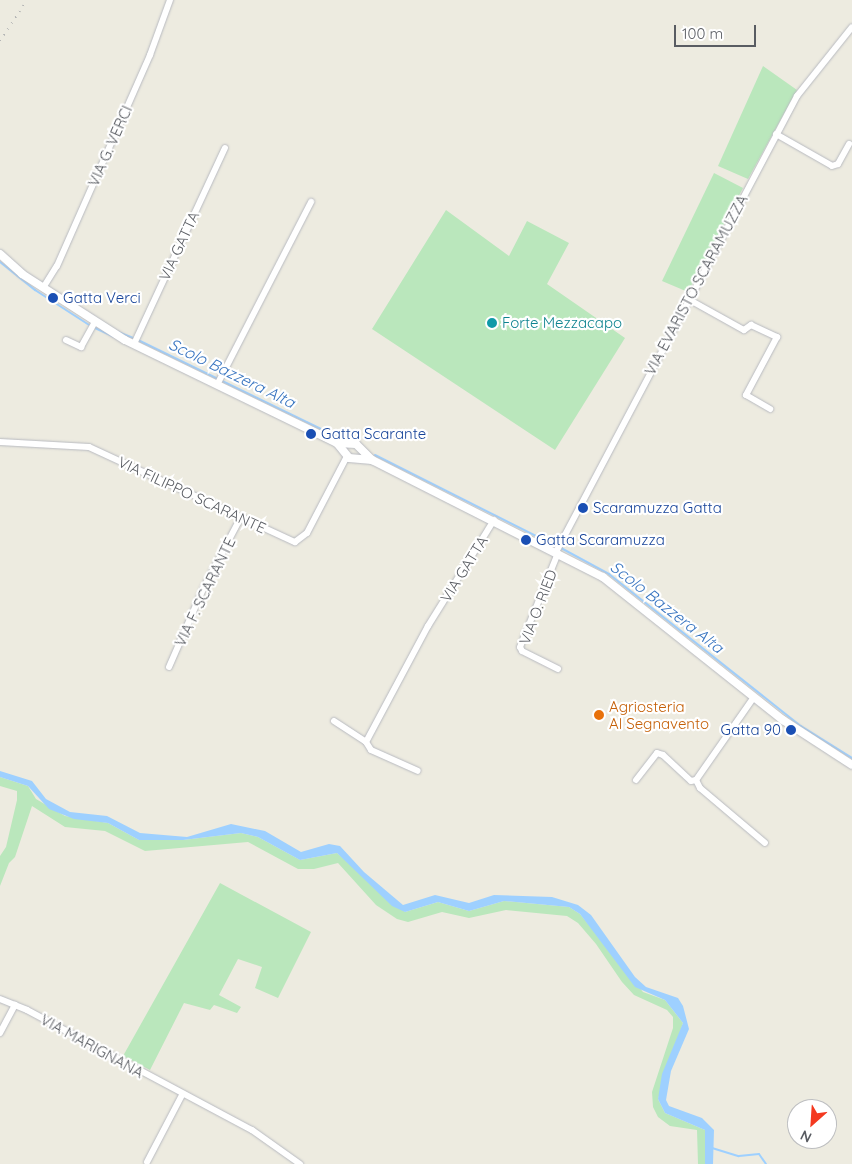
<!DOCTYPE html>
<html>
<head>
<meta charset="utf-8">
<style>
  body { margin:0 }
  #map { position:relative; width:852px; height:1164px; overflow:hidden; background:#edebe0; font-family:Quicksand,sans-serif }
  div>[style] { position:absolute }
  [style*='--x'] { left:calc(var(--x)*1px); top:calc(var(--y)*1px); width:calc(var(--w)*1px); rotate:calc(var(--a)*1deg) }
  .green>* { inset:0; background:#bae7bc }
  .water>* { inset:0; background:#9ed0ff }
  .stream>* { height:2px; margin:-1px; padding:0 1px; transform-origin:1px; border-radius:1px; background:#9ed0ff }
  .roads { filter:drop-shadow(0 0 1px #b8bac0) drop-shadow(0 0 1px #b8bac0) }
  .minor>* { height:6px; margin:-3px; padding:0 3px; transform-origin:3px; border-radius:3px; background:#fff }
  .tertiary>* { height:8px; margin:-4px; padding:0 4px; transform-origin:4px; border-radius:4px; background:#fff }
  .rail>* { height:2px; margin-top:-1px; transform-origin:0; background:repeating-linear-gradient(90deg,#b4b5b5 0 1px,transparent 0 7px) }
  .dots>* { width:14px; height:14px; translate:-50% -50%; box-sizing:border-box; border:2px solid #fff; border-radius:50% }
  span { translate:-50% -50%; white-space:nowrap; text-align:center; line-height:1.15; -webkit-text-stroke:4.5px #fff; paint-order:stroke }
  .street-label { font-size:15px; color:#595c62 }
  .transit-label { font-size:15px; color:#164399 }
  .left { translate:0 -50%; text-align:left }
  .right { translate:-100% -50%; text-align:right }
  .culture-label { font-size:15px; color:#0d838f }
  .food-label { font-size:15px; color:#c56008 }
  .water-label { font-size:16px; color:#3774c0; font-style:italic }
  .north { position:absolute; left:787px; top:1099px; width:50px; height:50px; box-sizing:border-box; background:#fff; border:1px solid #bdbec0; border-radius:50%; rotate:206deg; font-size:14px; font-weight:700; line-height:20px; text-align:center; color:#595c62 }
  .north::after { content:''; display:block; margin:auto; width:18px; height:22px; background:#f4391f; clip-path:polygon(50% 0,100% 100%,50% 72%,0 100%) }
  .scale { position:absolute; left:674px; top:25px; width:82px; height:22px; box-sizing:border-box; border:2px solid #595c62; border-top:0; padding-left:6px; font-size:15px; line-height:18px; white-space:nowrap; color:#595c62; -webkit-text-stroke:4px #fff; paint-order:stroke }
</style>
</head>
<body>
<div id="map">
  <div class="green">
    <div style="clip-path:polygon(763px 66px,797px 90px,748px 179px,718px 166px)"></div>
    <div style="clip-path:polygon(714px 173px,743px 188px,688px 292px,662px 281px)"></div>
    <div style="clip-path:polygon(446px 210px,509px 256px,527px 221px,569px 243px,547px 284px,625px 338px,555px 450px,372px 329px)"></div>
    <div style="clip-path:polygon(0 777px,28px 786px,36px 799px,65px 816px,108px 823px,139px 840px,183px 840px,241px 833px,258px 837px,300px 860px,337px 853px,405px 912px,438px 902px,469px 911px,504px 901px,569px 907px,580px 914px,643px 992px,665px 1000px,683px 1023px,658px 1099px,665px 1113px,705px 1130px,705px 1164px,698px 1164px,697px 1130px,670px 1126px,658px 1117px,653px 1107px,652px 1092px,673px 1028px,673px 1017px,667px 1010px,634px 995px,622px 982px,596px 944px,578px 923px,567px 916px,506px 910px,469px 918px,442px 912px,408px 922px,397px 919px,376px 905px,338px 863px,314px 869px,298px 869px,248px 842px,145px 851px,105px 831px,65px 827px,32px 806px,15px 857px,9px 863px,0 886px,0 856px,6px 847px,17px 800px,17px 791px,0 786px)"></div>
    <div style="clip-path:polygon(220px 883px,311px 932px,278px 998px,255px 988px,262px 967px,238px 959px,219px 995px,241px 1007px,237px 1013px,214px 1005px,210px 1010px,184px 1003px,150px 1070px,123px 1056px)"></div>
  </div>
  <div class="water">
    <div style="clip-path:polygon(0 771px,32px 781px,46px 799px,70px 812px,107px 816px,140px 833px,187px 837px,231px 824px,265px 831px,301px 852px,329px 844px,340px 846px,364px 872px,403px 905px,435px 895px,469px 903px,494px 895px,552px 897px,578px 905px,591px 915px,635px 977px,646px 987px,678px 998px,683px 1006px,689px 1029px,671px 1071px,666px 1100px,669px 1106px,702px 1118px,714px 1130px,713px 1164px,705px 1164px,705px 1130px,665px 1113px,658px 1099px,662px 1074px,683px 1023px,665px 1000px,635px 987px,580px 914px,569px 907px,504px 901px,469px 911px,438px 902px,405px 912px,392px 906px,337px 853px,300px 860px,258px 837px,241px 833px,183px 840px,139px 840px,108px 823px,74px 819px,49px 809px,28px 786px,0 777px)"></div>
  </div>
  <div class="stream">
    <div style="--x:0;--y:262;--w:45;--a:38.7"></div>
    <div style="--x:35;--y:290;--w:64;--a:32.9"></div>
    <div style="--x:95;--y:328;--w:21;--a:25"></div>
    <div style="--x:118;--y:332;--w:17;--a:21"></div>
    <div style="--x:138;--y:340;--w:220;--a:25.9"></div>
    <div style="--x:375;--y:455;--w:203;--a:26.7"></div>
    <div style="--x:561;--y:548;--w:55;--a:28.4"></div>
    <div style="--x:609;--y:574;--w:245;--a:38.4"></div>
    <div style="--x:801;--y:726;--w:60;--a:32.1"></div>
    <div style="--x:712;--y:1148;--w:28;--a:17"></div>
    <div style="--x:739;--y:1156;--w:20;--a:-6"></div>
    <div style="--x:759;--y:1154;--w:12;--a:55"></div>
  </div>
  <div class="roads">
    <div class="minor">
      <div style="--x:776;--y:134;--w:64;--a:29.7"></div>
      <div style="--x:832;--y:166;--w:6;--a:-18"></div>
      <div style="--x:838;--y:164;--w:23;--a:-61"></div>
      <div style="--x:43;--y:288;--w:26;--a:-58"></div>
      <div style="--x:57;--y:266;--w:231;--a:-66.2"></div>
      <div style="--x:150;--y:55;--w:59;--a:-70"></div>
      <div style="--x:688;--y:299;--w:64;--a:29"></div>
      <div style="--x:744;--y:330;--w:9;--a:-36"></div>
      <div style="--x:751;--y:325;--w:29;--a:25"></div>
      <div style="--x:777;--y:337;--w:66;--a:118.1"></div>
      <div style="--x:746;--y:395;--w:28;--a:30"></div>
      <div style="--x:66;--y:340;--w:17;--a:25"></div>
      <div style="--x:81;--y:347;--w:29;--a:-61"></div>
      <div style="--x:134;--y:344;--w:216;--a:-65.1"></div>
      <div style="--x:217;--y:385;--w:206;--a:-62.8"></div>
      <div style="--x:0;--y:442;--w:89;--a:3.2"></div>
      <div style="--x:89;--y:447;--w:227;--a:24.8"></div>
      <div style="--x:295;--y:542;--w:15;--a:-37"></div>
      <div style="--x:307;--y:533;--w:87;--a:-62.5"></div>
      <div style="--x:556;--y:552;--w:516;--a:-62.14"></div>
      <div style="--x:797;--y:96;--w:88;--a:-51.4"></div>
      <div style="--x:169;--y:667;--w:85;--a:-66.4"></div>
      <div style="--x:203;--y:589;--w:81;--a:-62.2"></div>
      <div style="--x:558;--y:669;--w:40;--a:-153.4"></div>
      <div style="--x:522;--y:651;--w:4;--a:-117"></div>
      <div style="--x:520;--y:647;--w:101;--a:-68"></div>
      <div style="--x:754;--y:697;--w:101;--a:124.9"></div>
      <div style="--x:696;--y:780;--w:9;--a:63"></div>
      <div style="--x:700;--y:788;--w:85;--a:40.2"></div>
      <div style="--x:334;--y:721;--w:38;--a:33"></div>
      <div style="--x:366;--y:742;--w:9;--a:58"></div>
      <div style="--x:371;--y:750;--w:51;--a:24.1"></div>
      <div style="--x:366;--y:742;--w:132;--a:-61.9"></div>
      <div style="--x:428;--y:626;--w:125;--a:-58.1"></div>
      <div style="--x:636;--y:780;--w:34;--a:-52"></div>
      <div style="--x:657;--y:753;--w:6;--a:18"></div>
      <div style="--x:663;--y:755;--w:38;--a:43"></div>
      <div style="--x:691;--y:781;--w:5;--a:-11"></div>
      <div style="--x:0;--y:999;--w:29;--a:22"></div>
      <div style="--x:27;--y:1010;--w:255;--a:28.1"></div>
      <div style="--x:252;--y:1130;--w:59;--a:35.3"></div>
      <div style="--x:0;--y:1033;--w:32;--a:-62"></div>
      <div style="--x:147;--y:1162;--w:76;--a:-62.4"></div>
    </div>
    <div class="tertiary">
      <div style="--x:0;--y:254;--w:30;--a:42"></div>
      <div style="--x:22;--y:274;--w:122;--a:32.7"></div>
      <div style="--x:125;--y:340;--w:236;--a:25.9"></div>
      <div style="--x:337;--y:443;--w:19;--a:51"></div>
      <div style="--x:349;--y:458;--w:23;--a:5"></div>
      <div style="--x:337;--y:443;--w:19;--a:3"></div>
      <div style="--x:356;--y:444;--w:23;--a:45"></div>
      <div style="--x:372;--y:460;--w:259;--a:26.9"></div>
      <div style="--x:603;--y:577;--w:230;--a:38.5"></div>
      <div style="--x:783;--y:720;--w:82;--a:33.1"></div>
    </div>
  </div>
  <div class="rail">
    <div style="--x:0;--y:41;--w:49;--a:-56.6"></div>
  </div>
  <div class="dots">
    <div style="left:53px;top:298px;background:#1a4fb4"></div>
    <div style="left:492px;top:323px;background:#0f9aa8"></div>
    <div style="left:311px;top:434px;background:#1a4fb4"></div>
    <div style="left:583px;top:508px;background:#1a4fb4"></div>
    <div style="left:526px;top:540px;background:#1a4fb4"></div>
    <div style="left:599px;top:715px;background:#e8710a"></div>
    <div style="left:791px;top:730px;background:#1a4fb4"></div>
  </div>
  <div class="street-label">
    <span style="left:110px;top:146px;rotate:-66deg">VIA G. VERCI</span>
    <span style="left:179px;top:246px;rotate:-65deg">VIA GATTA</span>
    <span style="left:696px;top:285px;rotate:-62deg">VIA EVARISTO SCARAMUZZA</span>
    <span style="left:192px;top:495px;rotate:25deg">VIA FILIPPO SCARANTE</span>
    <span style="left:464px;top:569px;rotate:-58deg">VIA GATTA</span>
    <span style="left:205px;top:592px;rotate:-64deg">VIA F. SCARANTE</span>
    <span style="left:538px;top:607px;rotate:-69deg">VIA O. RIED</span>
    <span style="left:92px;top:1046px;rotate:29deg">VIA MARIGNANA</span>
  </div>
  <div class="transit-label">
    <span class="left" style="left:63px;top:298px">Gatta Verci</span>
    <span class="left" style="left:321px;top:434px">Gatta Scarante</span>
    <span class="left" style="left:593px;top:508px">Scaramuzza Gatta</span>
    <span class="left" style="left:536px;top:540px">Gatta Scaramuzza</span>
    <span class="right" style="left:781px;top:730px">Gatta 90</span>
  </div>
  <div class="culture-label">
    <span class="left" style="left:502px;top:323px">Forte Mezzacapo</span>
  </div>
  <div class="food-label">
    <span class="left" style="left:609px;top:715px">Agriosteria<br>Al Segnavento</span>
  </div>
  <div class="water-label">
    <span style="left:232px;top:373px;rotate:26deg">Scolo Bazzera Alta</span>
    <span style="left:667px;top:607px;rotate:38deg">Scolo Bazzera Alta</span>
  </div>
  <div class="north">N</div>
  <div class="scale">100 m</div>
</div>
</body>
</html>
